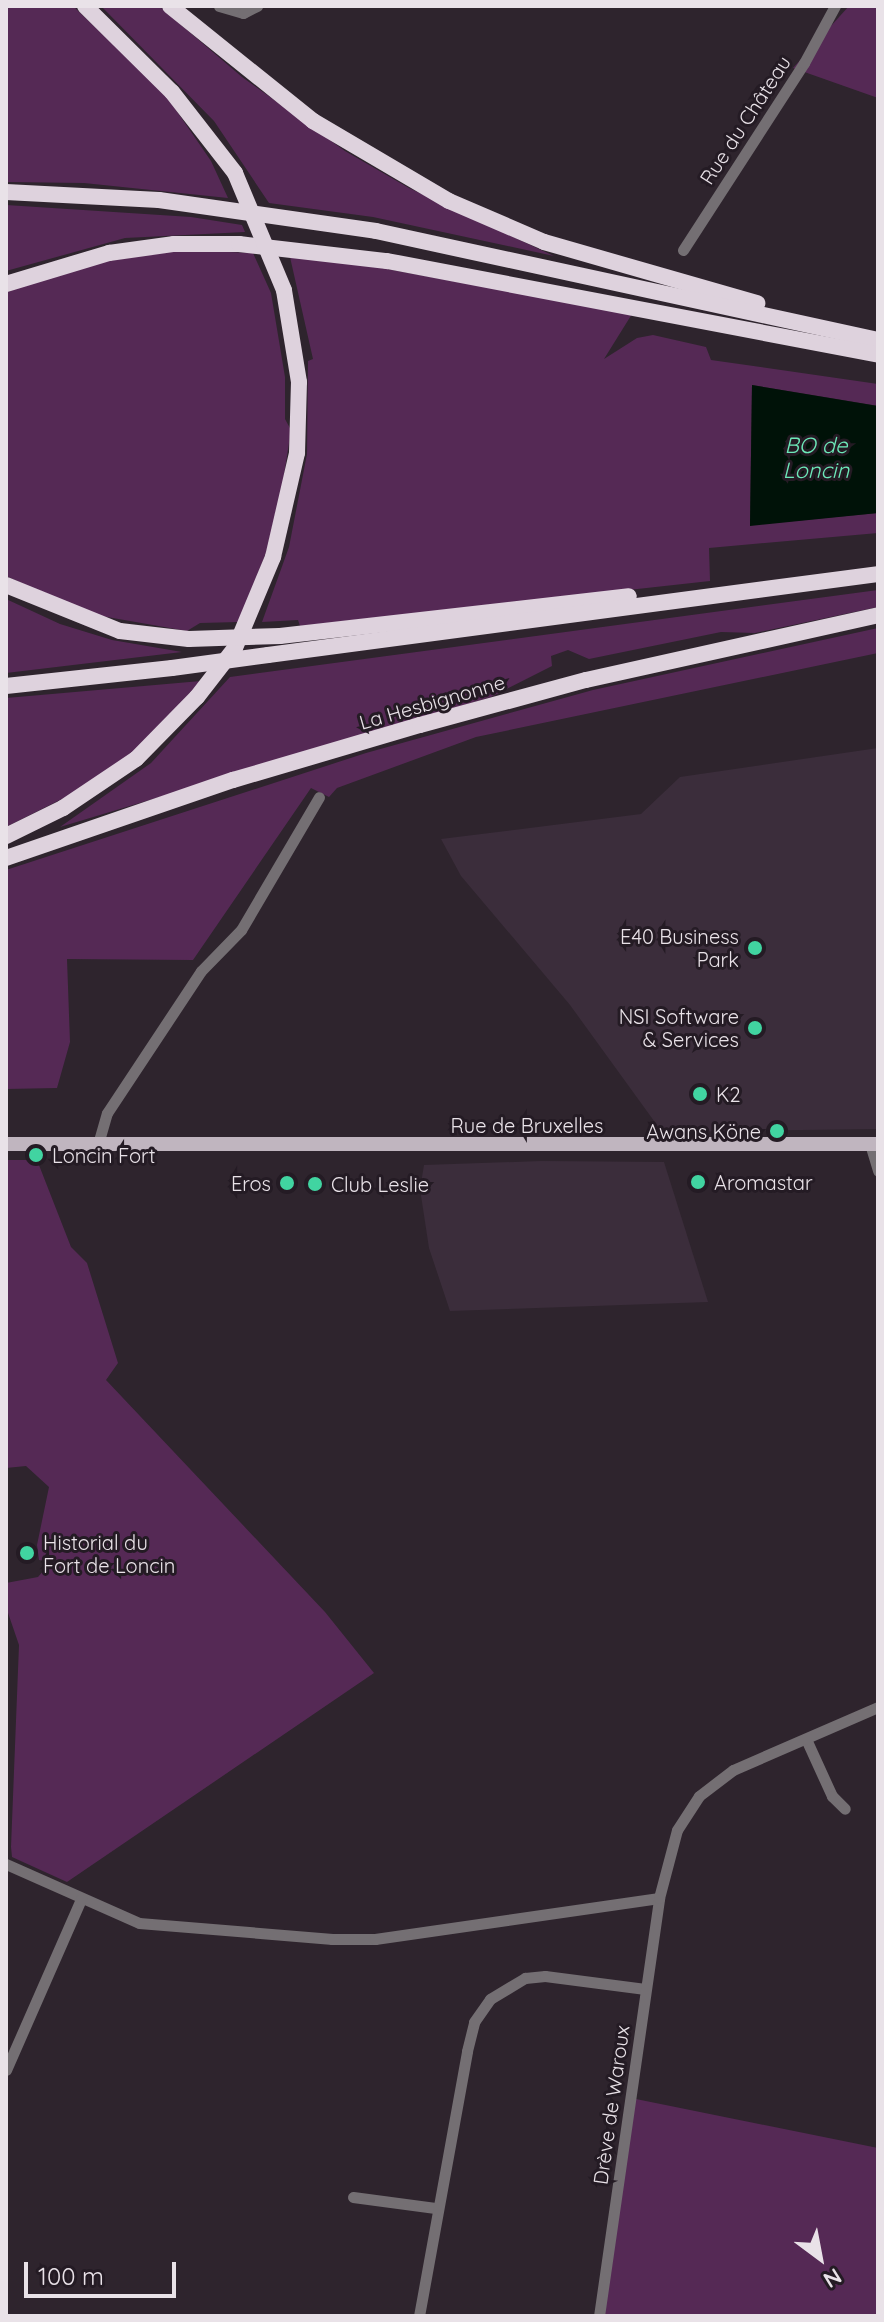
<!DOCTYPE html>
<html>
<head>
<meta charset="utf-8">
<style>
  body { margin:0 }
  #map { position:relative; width:884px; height:2322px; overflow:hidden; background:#2e242d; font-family:Quicksand,sans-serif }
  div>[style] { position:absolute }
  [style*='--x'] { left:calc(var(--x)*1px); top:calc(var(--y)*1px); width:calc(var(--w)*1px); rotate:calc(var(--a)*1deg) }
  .built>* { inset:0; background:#3b2d3b }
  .green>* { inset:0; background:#552955 }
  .water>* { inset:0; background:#001208 }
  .minor>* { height:11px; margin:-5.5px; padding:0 5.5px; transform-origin:5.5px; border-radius:5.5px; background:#746f73 }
  .major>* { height:14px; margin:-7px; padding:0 7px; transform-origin:7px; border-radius:7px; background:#c0b5bf }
  .highway>* { height:16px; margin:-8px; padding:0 8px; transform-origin:8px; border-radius:8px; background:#ded2dd }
  .highway-bridge>* { height:16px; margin:-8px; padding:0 8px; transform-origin:8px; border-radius:8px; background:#ded2dd }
  .dots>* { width:22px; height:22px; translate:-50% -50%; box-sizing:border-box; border:4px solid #241b24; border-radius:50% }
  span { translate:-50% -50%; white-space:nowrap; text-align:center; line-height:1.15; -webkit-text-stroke:6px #241b24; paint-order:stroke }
  .street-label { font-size:20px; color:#e9e2e8 }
  .poi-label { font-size:20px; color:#e9e2e8 }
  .right { translate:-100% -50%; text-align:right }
  .left { translate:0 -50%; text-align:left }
  .water-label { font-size:22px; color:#6de9b9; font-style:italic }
  .frame { position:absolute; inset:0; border:8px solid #e9e2e8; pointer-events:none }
  .north { position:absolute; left:780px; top:2218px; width:80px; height:80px; -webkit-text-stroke:6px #241b24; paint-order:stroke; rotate:148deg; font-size:22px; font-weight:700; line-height:32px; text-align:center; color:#e9e2e8 }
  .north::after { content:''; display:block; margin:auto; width:28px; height:36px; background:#e9e2e8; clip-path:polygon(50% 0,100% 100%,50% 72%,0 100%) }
  .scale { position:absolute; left:24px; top:2262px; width:152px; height:36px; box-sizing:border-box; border:4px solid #e9e2e8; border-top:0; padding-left:10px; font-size:24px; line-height:28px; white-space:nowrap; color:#e9e2e8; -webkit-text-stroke:6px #241b24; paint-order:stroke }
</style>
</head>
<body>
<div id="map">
  <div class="built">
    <div style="clip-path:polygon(878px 748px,878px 1129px,662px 1132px,570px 1005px,461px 876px,441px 839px,641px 814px,680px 777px)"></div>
    <div style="clip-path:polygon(541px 1161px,664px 1162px,708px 1302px,450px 1311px,429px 1248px,420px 1189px,424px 1165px)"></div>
  </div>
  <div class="green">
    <div style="clip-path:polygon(6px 6px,73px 6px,165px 94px,211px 161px,228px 198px,84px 183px,6px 182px)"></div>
    <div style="clip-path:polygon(101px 6px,159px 6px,242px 77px,345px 151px,409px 188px,554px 256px,373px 217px,269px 203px,214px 121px)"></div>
    <div style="clip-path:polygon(849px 6px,878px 6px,878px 98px,793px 68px)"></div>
    <div style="clip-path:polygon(6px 205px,191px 217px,242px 225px,245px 232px,125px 238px,6px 271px)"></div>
    <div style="clip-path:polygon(182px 250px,253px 253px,271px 293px,285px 377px,285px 419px,291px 430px,276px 527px,239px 622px,200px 623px,187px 631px,90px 614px,6px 576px,6px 292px,87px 264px)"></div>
    <div style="clip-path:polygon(290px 257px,354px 263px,632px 314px,604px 359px,637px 338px,653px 335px,706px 347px,711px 360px,878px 384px,878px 406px,752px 385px,750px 525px,878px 513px,878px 533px,709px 548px,710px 581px,300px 626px,298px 620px,262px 622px,289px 547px,307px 454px,308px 361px,313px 359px)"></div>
    <div style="clip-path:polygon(878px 590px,878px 607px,755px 633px,721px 632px,589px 659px,568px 650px,551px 656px,552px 666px,491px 697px,60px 827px,151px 763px,230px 677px)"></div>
    <div style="clip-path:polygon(6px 599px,60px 624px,112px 640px,182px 652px,6px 673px)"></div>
    <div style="clip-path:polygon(878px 628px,878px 653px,476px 737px,337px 788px,329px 797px,311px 788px,193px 960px,67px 959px,70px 1042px,57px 1088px,6px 1089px,6px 870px,366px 753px,593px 690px)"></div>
    <div style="clip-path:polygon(201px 681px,142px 745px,94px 783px,6px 827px,6px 698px)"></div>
    <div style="clip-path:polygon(6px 1160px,37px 1160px,71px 1247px,87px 1263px,118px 1363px,106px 1380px,325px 1612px,374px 1673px,67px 1882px,12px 1857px,11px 1847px,19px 1645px,6px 1607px,6px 1583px,38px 1577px,51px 1562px,39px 1560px,37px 1545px,49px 1487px,26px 1466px,6px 1468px)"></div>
    <div style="clip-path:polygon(631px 2098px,878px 2148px,878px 2316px,604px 2316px)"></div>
  </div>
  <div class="water">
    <div style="clip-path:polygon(752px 385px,878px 406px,878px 513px,750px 526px)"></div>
  </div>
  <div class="minor">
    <div style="--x:219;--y:6;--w:25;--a:16"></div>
    <div style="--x:243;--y:13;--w:16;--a:-27"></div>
    <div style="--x:683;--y:250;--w:223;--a:-57.1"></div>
    <div style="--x:804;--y:63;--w:65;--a:-61.5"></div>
    <div style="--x:98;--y:1144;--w:32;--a:-74"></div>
    <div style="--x:107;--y:1113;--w:170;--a:-56.5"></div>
    <div style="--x:201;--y:971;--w:57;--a:-45.7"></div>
    <div style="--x:241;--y:930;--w:154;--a:-59.6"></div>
    <div style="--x:870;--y:1144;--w:28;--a:73"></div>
    <div style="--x:806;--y:1739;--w:63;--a:65.5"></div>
    <div style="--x:832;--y:1796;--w:18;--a:45"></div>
    <div style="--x:6;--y:1864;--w:145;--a:23.9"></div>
    <div style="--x:139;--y:1923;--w:194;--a:4.7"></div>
    <div style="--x:332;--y:1939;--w:43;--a:0"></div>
    <div style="--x:375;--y:1939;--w:287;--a:-8.2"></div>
    <div style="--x:6;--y:2070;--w:187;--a:-66.3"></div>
    <div style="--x:353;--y:2197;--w:83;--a:7.6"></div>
    <div style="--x:419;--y:2316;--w:269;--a:-79.7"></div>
    <div style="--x:467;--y:2051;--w:30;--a:-76"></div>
    <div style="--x:474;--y:2022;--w:28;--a:-55"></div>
    <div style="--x:490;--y:1999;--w:41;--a:-31"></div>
    <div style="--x:525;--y:1978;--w:20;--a:-6"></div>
    <div style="--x:545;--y:1976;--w:101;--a:7.4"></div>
    <div style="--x:599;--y:2316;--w:422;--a:-81.8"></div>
    <div style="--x:659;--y:1898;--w:70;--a:-75.2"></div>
    <div style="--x:677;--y:1830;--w:40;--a:-57.1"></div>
    <div style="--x:699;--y:1796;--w:43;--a:-37.4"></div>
    <div style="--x:733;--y:1770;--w:158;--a:-23.5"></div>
  </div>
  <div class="major">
    <div style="--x:6;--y:1144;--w:872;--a:0"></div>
  </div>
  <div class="highway">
    <div style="--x:85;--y:6;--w:122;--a:44.7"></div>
    <div style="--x:172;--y:92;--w:103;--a:52.1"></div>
    <div style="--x:170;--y:6;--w:184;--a:38.8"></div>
    <div style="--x:313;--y:121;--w:158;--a:30.5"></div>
    <div style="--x:449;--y:201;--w:103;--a:23.3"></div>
    <div style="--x:544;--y:242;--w:222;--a:16"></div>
    <div style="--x:6;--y:192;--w:153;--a:3"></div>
    <div style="--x:159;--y:200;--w:219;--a:8.1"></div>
    <div style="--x:376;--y:231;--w:514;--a:12.25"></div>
    <div style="--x:6;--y:284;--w:108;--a:-16.8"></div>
    <div style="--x:109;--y:253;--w:66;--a:-7.9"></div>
    <div style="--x:174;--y:244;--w:65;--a:0"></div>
    <div style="--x:239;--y:244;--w:149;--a:6.6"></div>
    <div style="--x:387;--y:261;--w:500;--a:10.8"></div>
    <div style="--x:6;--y:585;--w:123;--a:22"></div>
    <div style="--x:120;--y:631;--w:69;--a:6.6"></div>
    <div style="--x:280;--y:636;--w:351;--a:-6.5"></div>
    <div style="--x:268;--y:655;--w:615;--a:-7.56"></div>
    <div style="--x:6;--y:686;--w:167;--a:-6.2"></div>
    <div style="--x:6;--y:836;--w:64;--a:-26.2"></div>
    <div style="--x:63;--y:808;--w:88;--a:-33.9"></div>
    <div style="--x:136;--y:759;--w:87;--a:-45.5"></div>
    <div style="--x:197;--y:697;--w:62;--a:-52.2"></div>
    <div style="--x:235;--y:648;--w:99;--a:-67.3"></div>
    <div style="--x:273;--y:557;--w:107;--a:-77"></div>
    <div style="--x:297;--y:453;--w:71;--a:-88.4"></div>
    <div style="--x:299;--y:382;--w:93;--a:-99.3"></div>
    <div style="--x:6;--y:858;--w:240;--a:-19"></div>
    <div style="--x:233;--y:780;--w:195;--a:-16.4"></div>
    <div style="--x:420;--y:725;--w:172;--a:-15.2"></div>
    <div style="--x:586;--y:680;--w:299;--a:-12.5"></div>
  </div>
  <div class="highway-bridge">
    <div style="--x:235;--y:173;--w:127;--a:67.3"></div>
    <div style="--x:189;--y:639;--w:91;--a:-1.9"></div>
    <div style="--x:172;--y:668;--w:97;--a:-7.7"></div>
  </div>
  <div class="dots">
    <div style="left:755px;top:948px;background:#41d4a1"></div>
    <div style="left:755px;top:1028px;background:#41d4a1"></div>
    <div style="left:700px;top:1094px;background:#41d4a1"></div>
    <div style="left:777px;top:1131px;background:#41d4a1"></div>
    <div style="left:36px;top:1155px;background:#41d4a1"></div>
    <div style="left:698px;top:1182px;background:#41d4a1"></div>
    <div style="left:287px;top:1183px;background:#41d4a1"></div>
    <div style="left:315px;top:1184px;background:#41d4a1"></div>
    <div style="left:27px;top:1553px;background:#41d4a1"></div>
  </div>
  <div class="street-label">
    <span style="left:745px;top:120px;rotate:-57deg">Rue du Château</span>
    <span style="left:432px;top:702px;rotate:-16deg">La Hesbignonne</span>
    <span style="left:527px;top:1125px">Rue de Bruxelles</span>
    <span style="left:611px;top:2105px;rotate:-82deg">Drève de Waroux</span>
  </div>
  <div class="poi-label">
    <span class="right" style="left:739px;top:948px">E40 Business<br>Park</span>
    <span class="right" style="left:739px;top:1028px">NSI Software<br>&amp; Services</span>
    <span class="left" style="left:716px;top:1094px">K2</span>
    <span class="right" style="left:761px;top:1131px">Awans Köne</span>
    <span class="left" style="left:52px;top:1155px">Loncin Fort</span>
    <span class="left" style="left:714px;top:1182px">Aromastar</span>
    <span class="right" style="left:271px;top:1183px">Eros</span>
    <span class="left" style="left:331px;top:1184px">Club Leslie</span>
    <span class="left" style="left:43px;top:1554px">Historial du<br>Fort de Loncin</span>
  </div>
  <div class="water-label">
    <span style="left:816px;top:458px">BO de<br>Loncin</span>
  </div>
  <div class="frame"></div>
  <div class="north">N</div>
  <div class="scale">100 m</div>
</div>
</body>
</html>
